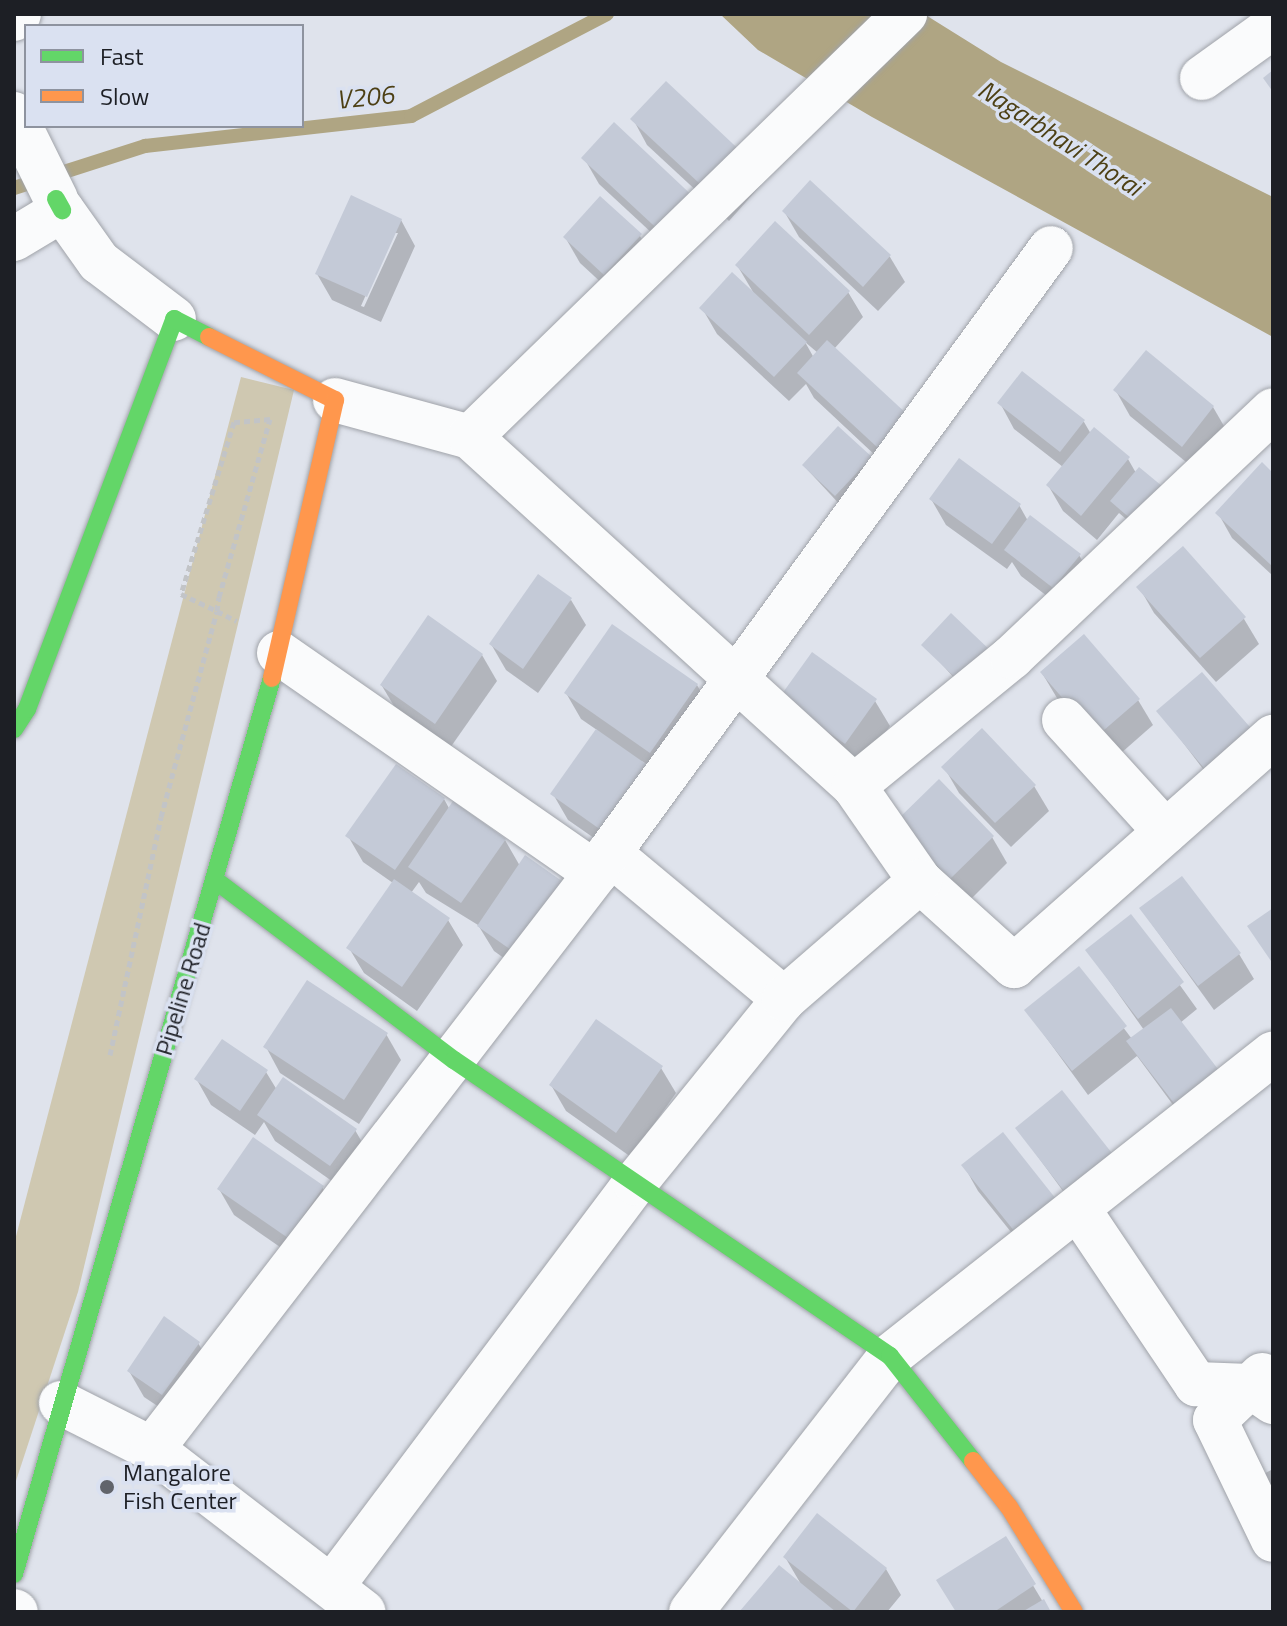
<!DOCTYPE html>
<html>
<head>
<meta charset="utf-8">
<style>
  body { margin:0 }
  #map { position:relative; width:1287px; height:1626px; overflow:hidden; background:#dfe3ec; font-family:"Titillium Web",sans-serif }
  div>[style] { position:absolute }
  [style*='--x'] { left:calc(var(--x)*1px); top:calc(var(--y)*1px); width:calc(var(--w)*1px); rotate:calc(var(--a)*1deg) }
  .green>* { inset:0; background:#cfc8b1 }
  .water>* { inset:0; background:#afa583 }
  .shadow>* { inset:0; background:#0003 }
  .stream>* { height:14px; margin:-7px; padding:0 7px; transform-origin:7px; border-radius:7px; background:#afa583 }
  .building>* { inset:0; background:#c4cad7 }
  .path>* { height:5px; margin-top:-2.5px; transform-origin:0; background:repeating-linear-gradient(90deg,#c2c4c7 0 6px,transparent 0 10px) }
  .roads { filter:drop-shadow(0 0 2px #a0a3a9) drop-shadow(0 0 2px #a0a3a9) }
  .street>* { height:44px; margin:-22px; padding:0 22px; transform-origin:22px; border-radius:22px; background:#fafbfc }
  .fast>* { height:18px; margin:-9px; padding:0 9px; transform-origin:9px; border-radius:9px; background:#63d668 }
  .slow>* { height:18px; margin:-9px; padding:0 9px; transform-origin:9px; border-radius:9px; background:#ff974d }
  .dots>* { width:22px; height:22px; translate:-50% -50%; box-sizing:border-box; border:4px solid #dae1f1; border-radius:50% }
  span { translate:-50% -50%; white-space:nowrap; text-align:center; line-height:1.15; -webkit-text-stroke:7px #dae1f1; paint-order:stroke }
  .street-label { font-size:24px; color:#1d1f25 }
  .poi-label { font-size:24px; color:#1d1f25 }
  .left { translate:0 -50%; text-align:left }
  .water-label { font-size:26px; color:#4d4015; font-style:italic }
  .frame { position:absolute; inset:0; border:16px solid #1d1f25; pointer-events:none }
  .legend { position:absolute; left:24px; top:24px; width:280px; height:104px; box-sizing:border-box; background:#dae1f1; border:2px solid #8e939f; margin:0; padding:10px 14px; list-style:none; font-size:24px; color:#1d1f25 }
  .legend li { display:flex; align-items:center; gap:16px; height:40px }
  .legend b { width:40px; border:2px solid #8e939f }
</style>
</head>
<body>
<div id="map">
  <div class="green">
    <div style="clip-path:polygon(241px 377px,294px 390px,78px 1292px,14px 1487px,14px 1244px)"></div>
  </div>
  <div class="water">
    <div style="clip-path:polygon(720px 14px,924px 14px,1001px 62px,1273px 197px,1273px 337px,872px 117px,758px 50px)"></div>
  </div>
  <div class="shadow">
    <div style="clip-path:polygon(633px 119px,747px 159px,761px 185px,729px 221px,647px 145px)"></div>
    <div style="clip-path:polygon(614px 125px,682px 261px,599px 184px,584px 158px)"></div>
    <div style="clip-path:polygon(810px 183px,890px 257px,905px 282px,878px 311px,799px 237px,784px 211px)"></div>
    <div style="clip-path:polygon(evenodd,401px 220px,415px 246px,381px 322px,332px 300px,317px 274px,401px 220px,393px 233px,398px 233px,364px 307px,361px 306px,393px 233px)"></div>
    <div style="clip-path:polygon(640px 236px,655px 261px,619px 299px,580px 263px,565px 237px)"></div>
    <div style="clip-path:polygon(evenodd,737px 265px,848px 292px,863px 317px,834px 349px,893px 472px,814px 398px,806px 384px,789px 401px,717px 334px,702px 308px,753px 292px,737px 265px,805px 342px,818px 353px,814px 358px,805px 342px)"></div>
    <div style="clip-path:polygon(1023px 374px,1084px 422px,1091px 434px,1128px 459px,1136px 473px,1147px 537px,1119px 513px,1097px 540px,1063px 511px,1048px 485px,1063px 467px,1014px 429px,1000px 403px)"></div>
    <div style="clip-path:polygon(1116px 391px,1213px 407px,1228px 433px,1197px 471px,1130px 416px)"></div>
    <div style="clip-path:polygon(870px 458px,843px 508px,804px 466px)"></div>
    <div style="clip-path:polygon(1273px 475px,1273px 576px,1232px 538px,1218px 513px)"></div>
    <div style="clip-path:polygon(931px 499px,1019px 505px,1028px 521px,1079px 555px,1094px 581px,1069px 613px,1021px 576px,1012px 562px,1007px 569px,946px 525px)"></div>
    <div style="clip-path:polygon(1183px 548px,1244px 619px,1259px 644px,1216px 682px,1154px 613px,1139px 587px)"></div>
    <div style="clip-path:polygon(571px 600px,586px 625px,538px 693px,506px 670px,491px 644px)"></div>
    <div style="clip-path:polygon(924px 645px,998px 666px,970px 695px)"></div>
    <div style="clip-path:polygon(482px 655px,497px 681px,450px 748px,397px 711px,382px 686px)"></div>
    <div style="clip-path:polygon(1042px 673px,1138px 700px,1153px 725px,1112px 761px,1057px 698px)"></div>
    <div style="clip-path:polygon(697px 685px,712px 711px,666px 778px,642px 761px,660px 792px,617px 854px,568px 820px,553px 794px,597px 730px,581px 719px,566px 693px)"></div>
    <div style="clip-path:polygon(875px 701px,890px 726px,860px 768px,797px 723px)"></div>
    <div style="clip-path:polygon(1159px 711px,1269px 761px,1225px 798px)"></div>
    <div style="clip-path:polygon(944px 767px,1034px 786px,1049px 811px,1011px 847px,959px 793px)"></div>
    <div style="clip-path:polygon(444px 799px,450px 810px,505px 840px,520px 866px,533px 979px,494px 951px,478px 925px,426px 893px,419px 882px,411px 893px,448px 920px,463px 945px,417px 1011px,364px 973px,349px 948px,393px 883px,363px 862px,348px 836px)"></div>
    <div style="clip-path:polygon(992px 837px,1007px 863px,966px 904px,912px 848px)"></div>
    <div style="clip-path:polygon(1141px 909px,1239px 954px,1254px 979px,1214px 1010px)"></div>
    <div style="clip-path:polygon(1131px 917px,1197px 1009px,1180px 1023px,1193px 1132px,1137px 1056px,1088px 1095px,1026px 1010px,1079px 969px,1132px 1039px,1144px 1030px,1088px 951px)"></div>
    <div style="clip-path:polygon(386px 1034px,401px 1060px,359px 1124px,280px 1073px,266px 1047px)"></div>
    <div style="clip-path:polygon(661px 1068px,676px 1093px,631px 1157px,566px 1111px,551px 1085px)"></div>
    <div style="clip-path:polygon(266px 1072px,277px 1090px,355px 1130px,370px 1156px,346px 1191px,275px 1141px,264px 1122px,255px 1135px,211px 1105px,197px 1080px)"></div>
    <div style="clip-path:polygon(1017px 1128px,1132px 1188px,1087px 1224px)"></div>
    <div style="clip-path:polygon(964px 1166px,1055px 1200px,1031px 1257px,978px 1191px)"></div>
    <div style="clip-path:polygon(322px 1187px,337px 1213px,303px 1263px,234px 1215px,219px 1189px)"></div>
    <div style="clip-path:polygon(198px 1343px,213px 1369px,177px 1419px,144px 1397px,129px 1371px)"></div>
    <div style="clip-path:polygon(1273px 1469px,1273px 1499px,1260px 1476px)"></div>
    <div style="clip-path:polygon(1005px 1539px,1049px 1612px,957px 1612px)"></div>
    <div style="clip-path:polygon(785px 1557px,886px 1569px,901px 1595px,887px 1612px,741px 1612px,802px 1586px)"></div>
  </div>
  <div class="stream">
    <div style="--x:14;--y:188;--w:138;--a:-17.8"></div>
    <div style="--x:145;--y:146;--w:268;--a:-6.4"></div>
    <div style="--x:411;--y:116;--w:221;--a:-27.5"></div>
  </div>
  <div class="building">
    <div style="clip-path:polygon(1273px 70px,1273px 92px,1263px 78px)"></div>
    <div style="clip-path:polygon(666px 81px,748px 158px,713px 196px,630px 119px)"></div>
    <div style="clip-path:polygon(614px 122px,699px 202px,666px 237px,581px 158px)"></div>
    <div style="clip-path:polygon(810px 180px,891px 255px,863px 287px,782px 211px)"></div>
    <div style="clip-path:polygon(351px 195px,402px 219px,367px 297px,315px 274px)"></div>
    <div style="clip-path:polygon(600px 196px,642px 234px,604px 275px,563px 237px)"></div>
    <div style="clip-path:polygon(775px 221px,850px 291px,809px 335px,735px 265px)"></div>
    <div style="clip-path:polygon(732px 272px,807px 342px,774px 377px,699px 308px)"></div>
    <div style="clip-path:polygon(827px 340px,908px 415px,878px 448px,797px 373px)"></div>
    <div style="clip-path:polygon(1146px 350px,1214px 406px,1182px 447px,1113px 390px)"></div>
    <div style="clip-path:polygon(1022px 371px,1085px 420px,1060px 452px,997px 403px)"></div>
    <div style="clip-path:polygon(838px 426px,872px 457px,835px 496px,802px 465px)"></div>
    <div style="clip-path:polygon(1094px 427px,1130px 457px,1081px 516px,1046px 485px)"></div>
    <div style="clip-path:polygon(959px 458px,1021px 504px,992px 544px,929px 499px)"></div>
    <div style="clip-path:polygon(1262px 462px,1273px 473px,1273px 567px,1215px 513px)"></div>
    <div style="clip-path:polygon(1139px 467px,1168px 491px,1139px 526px,1110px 501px)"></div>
    <div style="clip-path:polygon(1030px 515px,1081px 554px,1053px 588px,1004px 550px)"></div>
    <div style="clip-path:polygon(1183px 546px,1246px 617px,1200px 658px,1136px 587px)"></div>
    <div style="clip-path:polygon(538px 574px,572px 598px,523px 669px,489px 644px)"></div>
    <div style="clip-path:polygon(951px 613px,992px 652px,962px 684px,921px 645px)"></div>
    <div style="clip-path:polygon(428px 615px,483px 654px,435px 724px,380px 685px)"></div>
    <div style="clip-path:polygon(612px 624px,698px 684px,650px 753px,564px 693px)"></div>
    <div style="clip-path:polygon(1084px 634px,1140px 699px,1096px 737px,1040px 672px)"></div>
    <div style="clip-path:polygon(812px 652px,877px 699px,845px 744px,779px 698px)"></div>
    <div style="clip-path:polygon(1202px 672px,1256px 734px,1209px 774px,1156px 711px)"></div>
    <div style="clip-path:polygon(982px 728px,1036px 785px,995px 823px,941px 767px)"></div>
    <div style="clip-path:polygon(596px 729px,646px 764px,601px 830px,550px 794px)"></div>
    <div style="clip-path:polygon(396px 764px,445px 798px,395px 870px,345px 836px)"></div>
    <div style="clip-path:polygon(939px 779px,994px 836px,950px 879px,895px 822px)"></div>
    <div style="clip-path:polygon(453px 801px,506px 839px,461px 903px,408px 867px)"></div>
    <div style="clip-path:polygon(525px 855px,566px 884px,518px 955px,477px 926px)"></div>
    <div style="clip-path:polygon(1182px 876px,1241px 953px,1198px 986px,1139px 908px)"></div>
    <div style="clip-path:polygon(394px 879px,450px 918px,402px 987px,346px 948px)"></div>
    <div style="clip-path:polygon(1273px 908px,1273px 964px,1247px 926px)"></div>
    <div style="clip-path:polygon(1131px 914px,1184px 982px,1138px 1019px,1085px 950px)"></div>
    <div style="clip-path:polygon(1079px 966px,1127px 1026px,1072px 1071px,1024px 1010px)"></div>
    <div style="clip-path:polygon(307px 980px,388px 1033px,344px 1100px,263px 1047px)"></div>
    <div style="clip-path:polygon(1171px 1008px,1221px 1073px,1177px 1107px,1126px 1041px)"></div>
    <div style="clip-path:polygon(596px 1019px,663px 1066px,616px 1133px,549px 1085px)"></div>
    <div style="clip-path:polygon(222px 1039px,268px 1070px,240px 1111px,194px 1079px)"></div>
    <div style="clip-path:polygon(283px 1077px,357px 1129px,330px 1166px,257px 1115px)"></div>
    <div style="clip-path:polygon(1062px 1090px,1119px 1162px,1071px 1200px,1015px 1128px)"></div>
    <div style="clip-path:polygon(1003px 1132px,1056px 1199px,1015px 1232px,961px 1165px)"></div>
    <div style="clip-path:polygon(253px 1137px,324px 1186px,288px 1238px,217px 1189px)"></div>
    <div style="clip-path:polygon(164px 1316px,200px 1342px,162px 1395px,127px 1371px)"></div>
    <div style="clip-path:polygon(817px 1513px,887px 1568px,853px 1612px,783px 1557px)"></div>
    <div style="clip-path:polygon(1006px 1536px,1036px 1584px,994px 1612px,956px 1612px,936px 1580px)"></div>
    <div style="clip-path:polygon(779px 1565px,836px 1612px,739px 1612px)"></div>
    <div style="clip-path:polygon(1044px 1599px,1051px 1612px,1022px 1612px)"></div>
  </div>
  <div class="path">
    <div style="--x:110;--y:1055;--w:243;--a:-77.9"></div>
    <div style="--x:161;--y:817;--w:213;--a:-74.8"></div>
    <div style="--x:217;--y:611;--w:14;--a:-82"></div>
    <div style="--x:219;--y:597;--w:185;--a:-74"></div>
    <div style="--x:270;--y:419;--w:36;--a:175"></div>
    <div style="--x:234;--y:422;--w:180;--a:107.1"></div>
    <div style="--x:181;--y:594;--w:40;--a:25"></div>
    <div style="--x:217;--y:611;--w:22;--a:27"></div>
  </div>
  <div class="roads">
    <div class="street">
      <div style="--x:14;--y:19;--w:7;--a:-45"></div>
      <div style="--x:1202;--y:78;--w:87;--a:-35.7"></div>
      <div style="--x:14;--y:114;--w:95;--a:63.7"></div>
      <div style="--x:14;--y:239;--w:56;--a:-31.1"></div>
      <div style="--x:62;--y:210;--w:64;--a:54.6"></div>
      <div style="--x:99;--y:262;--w:94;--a:37.2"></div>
      <div style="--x:335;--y:400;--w:140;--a:15.3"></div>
      <div style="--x:470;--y:437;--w:607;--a:-44.2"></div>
      <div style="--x:470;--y:437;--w:519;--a:42.27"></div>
      <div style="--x:854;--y:786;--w:116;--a:55.2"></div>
      <div style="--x:920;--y:881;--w:127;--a:42.1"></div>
      <div style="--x:1014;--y:966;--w:346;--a:-41.5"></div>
      <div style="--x:279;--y:653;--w:386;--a:34.8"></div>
      <div style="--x:596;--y:873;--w:24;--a:-57"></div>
      <div style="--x:609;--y:853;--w:228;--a:39.8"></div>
      <div style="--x:1064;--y:720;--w:151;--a:47.7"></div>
      <div style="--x:854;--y:786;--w:204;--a:-39.2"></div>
      <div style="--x:1012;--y:657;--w:359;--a:-43.4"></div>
      <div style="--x:609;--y:853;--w:749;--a:-53.85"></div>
      <div style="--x:1079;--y:1210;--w:210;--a:56.1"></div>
      <div style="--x:1196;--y:1384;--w:54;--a:2.1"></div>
      <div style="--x:1250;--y:1386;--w:28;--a:35"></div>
      <div style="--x:1262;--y:1375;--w:65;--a:136.2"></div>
      <div style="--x:1215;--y:1420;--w:133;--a:64.2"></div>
      <div style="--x:61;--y:1403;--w:102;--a:26.8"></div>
      <div style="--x:152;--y:1449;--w:267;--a:37.6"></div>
      <div style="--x:152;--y:1449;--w:727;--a:-52.37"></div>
      <div style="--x:333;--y:1585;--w:503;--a:-53.08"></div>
      <div style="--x:635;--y:1183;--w:237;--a:-51"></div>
      <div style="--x:784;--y:999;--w:180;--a:-40.9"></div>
      <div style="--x:14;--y:1611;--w:2;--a:27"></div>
      <div style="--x:691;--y:1612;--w:324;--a:-52.1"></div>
      <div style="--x:890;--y:1356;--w:488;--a:-38.3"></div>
    </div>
    <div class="fast">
      <div style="--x:56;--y:199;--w:13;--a:61"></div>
      <div style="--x:14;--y:729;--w:24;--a:-57"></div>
      <div style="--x:27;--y:709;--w:417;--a:-69.3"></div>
      <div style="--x:174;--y:319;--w:39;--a:27"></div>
      <div style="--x:215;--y:880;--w:299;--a:37"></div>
      <div style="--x:454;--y:1060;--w:527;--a:34.17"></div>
      <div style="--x:890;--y:1356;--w:134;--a:51.7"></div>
      <div style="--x:14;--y:1574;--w:932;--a:-73.94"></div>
    </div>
    <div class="slow">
      <div style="--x:209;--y:337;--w:141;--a:26.6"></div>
      <div style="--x:335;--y:400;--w:285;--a:102.8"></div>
      <div style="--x:973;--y:1461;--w:58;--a:52"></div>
      <div style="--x:1009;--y:1507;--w:123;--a:58.2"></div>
    </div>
  </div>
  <div class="dots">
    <div style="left:107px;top:1487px;background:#61646b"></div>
  </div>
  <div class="street-label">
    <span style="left:183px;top:989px;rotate:-73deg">Pipeline Road</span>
  </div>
  <div class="poi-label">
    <span class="left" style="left:123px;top:1487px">Mangalore<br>Fish Center</span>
  </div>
  <div class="water-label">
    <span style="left:365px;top:97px;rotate:-6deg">V206</span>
    <span style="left:1060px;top:138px;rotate:33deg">Nagarbhavi Thorai</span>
  </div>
  <div class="frame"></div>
  <ul class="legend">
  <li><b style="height:10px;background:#63d668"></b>Fast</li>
  <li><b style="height:10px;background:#ff974d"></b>Slow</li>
  </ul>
</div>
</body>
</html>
